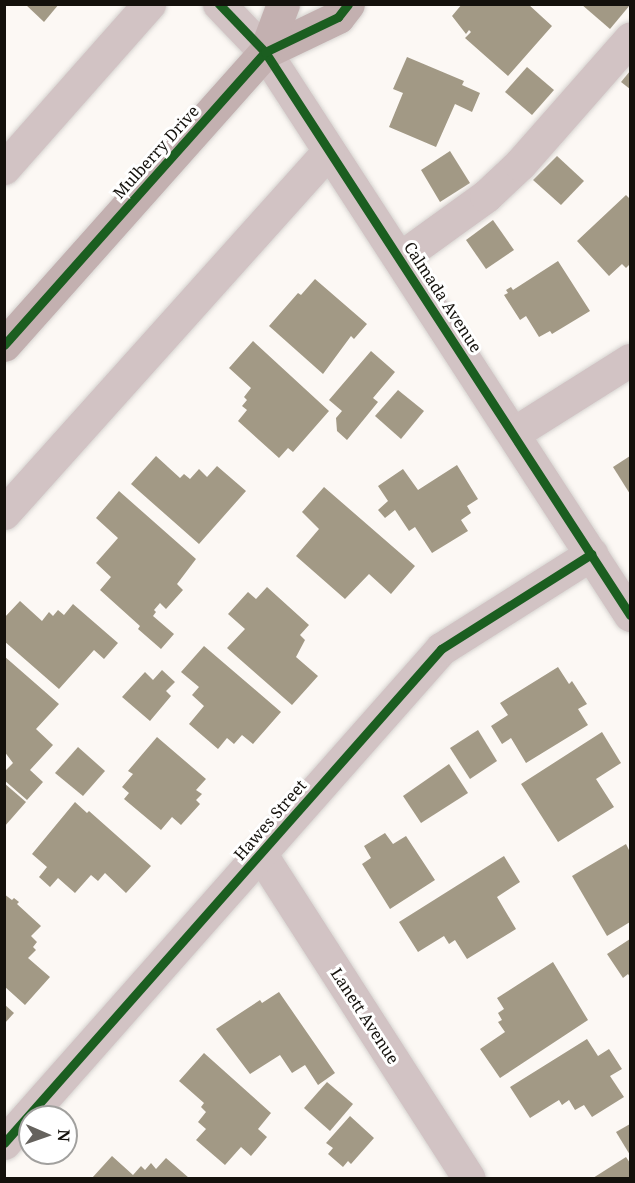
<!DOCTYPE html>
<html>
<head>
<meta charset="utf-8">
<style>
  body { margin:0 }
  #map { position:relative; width:635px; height:1183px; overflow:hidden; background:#fcf8f4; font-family:"Noto Serif",serif }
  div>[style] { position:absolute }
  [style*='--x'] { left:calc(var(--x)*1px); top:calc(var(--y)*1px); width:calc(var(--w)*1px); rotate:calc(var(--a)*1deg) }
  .building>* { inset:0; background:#a29985 }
  .roads { filter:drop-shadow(0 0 2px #d6d3d0) drop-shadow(0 0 2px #d6d3d0) }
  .minor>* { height:33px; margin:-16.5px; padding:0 16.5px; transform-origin:16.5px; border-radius:16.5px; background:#d2c3c4 }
  .major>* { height:33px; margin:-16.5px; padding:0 16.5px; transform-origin:16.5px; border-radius:16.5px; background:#c3b0b0 }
  .cycleway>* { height:9px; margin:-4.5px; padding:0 4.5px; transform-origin:4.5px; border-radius:4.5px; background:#1b5e20 }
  span { translate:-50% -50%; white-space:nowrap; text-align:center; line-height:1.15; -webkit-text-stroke:6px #fff; paint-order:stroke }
  .street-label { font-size:16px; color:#14110c }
  .frame { position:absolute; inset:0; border:6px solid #14110c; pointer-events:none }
  .north { position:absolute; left:18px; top:1105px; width:60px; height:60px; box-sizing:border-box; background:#fff; border:2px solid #a1a09e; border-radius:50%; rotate:92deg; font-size:16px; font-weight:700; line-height:24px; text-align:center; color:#14110c }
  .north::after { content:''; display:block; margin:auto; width:21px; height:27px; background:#65625d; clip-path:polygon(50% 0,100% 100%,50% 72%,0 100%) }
</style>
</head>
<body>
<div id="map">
  <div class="building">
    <div style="clip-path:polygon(25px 4px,59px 4px,44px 22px)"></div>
    <div style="clip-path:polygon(462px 4px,528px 4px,552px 26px,508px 76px,465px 38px,471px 32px,469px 30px,466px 34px,452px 16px)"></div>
    <div style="clip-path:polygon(581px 4px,630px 4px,630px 5px,610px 29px)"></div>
    <div style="clip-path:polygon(407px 57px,464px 81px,462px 85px,480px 93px,472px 112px,455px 104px,436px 147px,389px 127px,403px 93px,393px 89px)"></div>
    <div style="clip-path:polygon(527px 67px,554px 90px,532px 115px,505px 92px)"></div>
    <div style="clip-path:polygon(630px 71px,630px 89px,621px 82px)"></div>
    <div style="clip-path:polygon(450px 151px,470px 183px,440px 202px,421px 170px)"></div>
    <div style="clip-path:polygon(557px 156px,584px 181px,561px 205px,533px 180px)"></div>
    <div style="clip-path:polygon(626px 195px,630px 199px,630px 264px,626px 268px,622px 264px,609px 276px,577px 241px)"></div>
    <div style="clip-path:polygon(493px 220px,514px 250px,486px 269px,466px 240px)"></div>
    <div style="clip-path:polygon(558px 261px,590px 311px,552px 334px,550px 331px,539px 337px,526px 316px,520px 320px,504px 295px,508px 293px,506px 290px,511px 287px,513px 290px)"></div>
    <div style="clip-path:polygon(315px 279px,367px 324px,354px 339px,351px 336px,323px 374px,269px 326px,298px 293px,301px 295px)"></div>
    <div style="clip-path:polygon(253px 341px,329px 411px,293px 452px,288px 448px,279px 458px,238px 421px,247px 410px,242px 406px,247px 400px,244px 397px,251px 388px,229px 368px)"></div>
    <div style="clip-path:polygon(371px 351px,395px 372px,373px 398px,378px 402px,347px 440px,337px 431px,336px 418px,342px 411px,329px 400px)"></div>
    <div style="clip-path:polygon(398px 390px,424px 411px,401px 439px,375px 416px)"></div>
    <div style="clip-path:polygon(156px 456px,180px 478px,184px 474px,190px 479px,199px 469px,207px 477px,217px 466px,246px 491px,199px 544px,131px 484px)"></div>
    <div style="clip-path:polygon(630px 456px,630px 494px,613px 467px)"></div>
    <div style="clip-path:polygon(457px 465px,478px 499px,467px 506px,471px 513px,461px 520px,468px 531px,432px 553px,415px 527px,409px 531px,395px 510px,385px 518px,378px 510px,388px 501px,378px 486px,403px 469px,418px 490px)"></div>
    <div style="clip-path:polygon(324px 487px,415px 566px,391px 594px,369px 574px,345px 599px,296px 556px,319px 529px,302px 512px)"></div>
    <div style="clip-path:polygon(119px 491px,196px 559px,177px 584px,183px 590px,166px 609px,160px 603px,154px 610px,156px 612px,153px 616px,174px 634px,161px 649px,138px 629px,140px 626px,100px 590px,111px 577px,96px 563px,118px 538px,96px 518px)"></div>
    <div style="clip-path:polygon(267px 587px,309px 625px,300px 635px,305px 640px,296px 657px,318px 676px,292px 705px,227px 648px,245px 629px,228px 614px,248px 592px,256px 599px)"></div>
    <div style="clip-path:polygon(20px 601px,42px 621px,49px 612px,53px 616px,58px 610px,64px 615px,73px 604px,118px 643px,104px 659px,94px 650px,59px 689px,4px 641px,4px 618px)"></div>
    <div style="clip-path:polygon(204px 646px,281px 712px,253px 744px,242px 735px,234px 744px,227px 738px,218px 749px,189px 724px,204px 706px,192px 695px,199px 687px,181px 672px)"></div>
    <div style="clip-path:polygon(4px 656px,59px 704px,36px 729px,53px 745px,30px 770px,43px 782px,27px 800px,4px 780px,4px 772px,13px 763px,4px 751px)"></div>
    <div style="clip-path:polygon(558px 667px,569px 684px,572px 681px,587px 704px,578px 709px,588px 725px,526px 763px,511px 738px,502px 744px,491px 726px,508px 715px,500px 703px)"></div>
    <div style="clip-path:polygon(162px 670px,175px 682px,166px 691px,171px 696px,150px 721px,122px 697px,145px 672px,153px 680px)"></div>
    <div style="clip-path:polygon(478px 730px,497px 761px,470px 779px,450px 748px)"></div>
    <div style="clip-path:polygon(602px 732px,621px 763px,596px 779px,614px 807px,558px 842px,521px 784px)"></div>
    <div style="clip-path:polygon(157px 737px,206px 779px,196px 790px,202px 794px,196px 800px,200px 804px,181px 825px,172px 817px,161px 830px,124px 799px,129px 793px,122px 787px,133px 774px,128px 771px)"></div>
    <div style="clip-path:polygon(78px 747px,105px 771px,83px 796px,55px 773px)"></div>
    <div style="clip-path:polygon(449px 764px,468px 793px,421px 823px,403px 796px)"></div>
    <div style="clip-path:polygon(4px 783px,26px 802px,4px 827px)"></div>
    <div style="clip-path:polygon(75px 802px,87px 813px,89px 811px,151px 866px,126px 893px,105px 873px,98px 881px,91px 875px,75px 893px,58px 878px,50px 887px,39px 877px,47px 867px,32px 854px)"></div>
    <div style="clip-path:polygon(385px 833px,393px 844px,406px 836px,435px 880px,390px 909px,362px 864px,371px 858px,364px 846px)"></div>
    <div style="clip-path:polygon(626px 844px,630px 852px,630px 922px,607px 936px,572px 876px)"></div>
    <div style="clip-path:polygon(504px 856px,520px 882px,497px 897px,516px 929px,467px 959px,455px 940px,449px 944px,444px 936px,418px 952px,399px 922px)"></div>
    <div style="clip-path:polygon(4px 894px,12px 900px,14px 898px,19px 902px,17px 904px,41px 926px,31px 936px,37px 942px,33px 947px,36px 950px,28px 958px,50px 977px,25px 1005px,4px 986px)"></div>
    <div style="clip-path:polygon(630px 939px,630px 977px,628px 974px,623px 978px,607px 954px)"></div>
    <div style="clip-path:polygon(553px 962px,588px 1020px,500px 1078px,480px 1049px,505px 1032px,498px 1022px,502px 1020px,498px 1013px,504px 1009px,497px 998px)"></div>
    <div style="clip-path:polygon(279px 992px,335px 1073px,318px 1085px,305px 1065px,292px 1073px,280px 1055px,250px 1074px,216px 1029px,260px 1000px,262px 1003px)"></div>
    <div style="clip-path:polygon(4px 1004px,14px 1013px,4px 1024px)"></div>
    <div style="clip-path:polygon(587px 1039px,598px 1056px,609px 1049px,622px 1069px,610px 1076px,624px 1097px,592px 1117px,584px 1105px,575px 1110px,569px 1100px,562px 1105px,559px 1100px,530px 1118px,510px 1087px)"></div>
    <div style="clip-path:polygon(204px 1053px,271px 1113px,258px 1129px,267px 1137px,251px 1156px,241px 1147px,225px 1165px,196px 1140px,206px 1129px,198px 1122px,206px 1112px,201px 1107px,204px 1103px,179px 1081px)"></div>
    <div style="clip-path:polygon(327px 1082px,353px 1104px,330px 1131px,304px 1108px)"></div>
    <div style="clip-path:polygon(350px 1116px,374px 1138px,351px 1164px,348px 1161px,343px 1167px,328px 1154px,333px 1148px,326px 1143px)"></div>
    <div style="clip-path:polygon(630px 1124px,630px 1155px,616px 1132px)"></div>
    <div style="clip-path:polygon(112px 1156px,133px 1175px,141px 1166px,145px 1170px,151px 1163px,156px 1169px,166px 1158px,189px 1178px,92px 1178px)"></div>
    <div style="clip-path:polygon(626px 1157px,630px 1163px,630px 1178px,593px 1178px)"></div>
  </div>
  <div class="roads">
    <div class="minor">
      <div style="--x:219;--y:4;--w:66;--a:46.2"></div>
      <div style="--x:265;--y:52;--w:671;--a:57.04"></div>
      <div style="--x:4;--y:168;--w:219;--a:-48.5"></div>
      <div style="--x:400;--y:258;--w:106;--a:-35.8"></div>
      <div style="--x:486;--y:196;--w:47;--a:-43.3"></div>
      <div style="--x:520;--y:164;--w:167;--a:-48.7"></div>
      <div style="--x:514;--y:433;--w:137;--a:-32.2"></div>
      <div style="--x:4;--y:513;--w:485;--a:-48.1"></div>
      <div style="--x:260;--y:853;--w:386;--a:57.3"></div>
      <div style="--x:4;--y:1143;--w:660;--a:-48.5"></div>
      <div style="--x:441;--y:649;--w:178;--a:-32.3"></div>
    </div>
    <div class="major">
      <div style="--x:265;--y:52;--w:81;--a:-25.6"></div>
      <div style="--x:338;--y:17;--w:16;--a:-52"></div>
      <div style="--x:4;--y:345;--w:392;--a:-48.3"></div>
      <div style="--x:265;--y:52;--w:51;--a:-69.4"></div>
    </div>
  </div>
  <div class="cycleway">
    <div style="--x:219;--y:4;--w:66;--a:46.2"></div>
    <div style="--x:265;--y:52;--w:671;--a:57.04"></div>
    <div style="--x:4;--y:345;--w:392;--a:-48.3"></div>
    <div style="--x:265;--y:52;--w:81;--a:-25.6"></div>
    <div style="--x:338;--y:17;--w:16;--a:-52"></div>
    <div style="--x:4;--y:1143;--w:660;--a:-48.5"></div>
    <div style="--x:441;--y:649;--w:178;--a:-32.3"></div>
  </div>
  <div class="street-label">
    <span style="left:156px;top:152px;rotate:-48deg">Mulberry Drive</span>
    <span style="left:443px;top:297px;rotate:57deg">Calmada Avenue</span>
    <span style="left:270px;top:820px;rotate:-49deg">Hawes Street</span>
    <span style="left:365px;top:1016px;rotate:57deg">Lanett Avenue</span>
  </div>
  <div class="frame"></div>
  <div class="north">N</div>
</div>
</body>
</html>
